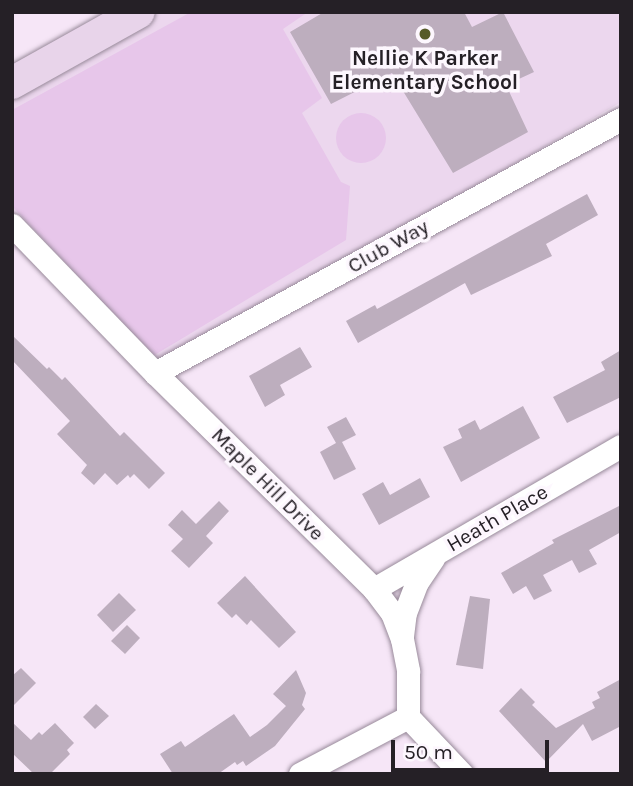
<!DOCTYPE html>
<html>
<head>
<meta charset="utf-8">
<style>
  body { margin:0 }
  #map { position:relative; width:633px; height:786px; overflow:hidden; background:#f6e6f7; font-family:Karla,sans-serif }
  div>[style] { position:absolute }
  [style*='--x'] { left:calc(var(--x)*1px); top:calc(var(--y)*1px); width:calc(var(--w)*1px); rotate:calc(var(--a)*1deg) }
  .built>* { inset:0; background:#ecd7ee }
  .green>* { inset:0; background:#e7c6ea }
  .round { border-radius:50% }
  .building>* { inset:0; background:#bdaebe }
  .roads { filter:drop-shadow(0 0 2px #988a9a) drop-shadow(0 0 2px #988a9a) }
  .street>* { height:23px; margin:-11.5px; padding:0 11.5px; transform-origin:11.5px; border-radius:11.5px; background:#fff }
  .secondary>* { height:32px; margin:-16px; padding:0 16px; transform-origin:16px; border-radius:16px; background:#e8d4ea }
  .dots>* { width:19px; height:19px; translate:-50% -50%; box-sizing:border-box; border:4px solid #fdf7fe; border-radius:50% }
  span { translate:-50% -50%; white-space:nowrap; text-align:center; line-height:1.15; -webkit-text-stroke:7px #fdf7fe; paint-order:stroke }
  .poi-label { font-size:21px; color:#252026; font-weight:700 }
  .street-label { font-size:21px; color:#252026 }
  .frame { position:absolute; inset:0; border:14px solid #252026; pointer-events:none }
  .scale { position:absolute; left:391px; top:740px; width:158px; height:32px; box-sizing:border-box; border:4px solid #252026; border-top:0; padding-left:9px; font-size:21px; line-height:24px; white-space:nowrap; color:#252026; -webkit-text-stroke:5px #fdf7fe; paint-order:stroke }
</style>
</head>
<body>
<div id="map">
  <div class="built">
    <div style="clip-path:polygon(139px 12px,621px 12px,621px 102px,155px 373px,12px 225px,12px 83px)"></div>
  </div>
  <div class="green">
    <div style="clip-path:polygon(191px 12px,308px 12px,283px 29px,322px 98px,302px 113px,341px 182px,350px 186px,346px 240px,153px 356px,12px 206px,12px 110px)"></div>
    <div class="round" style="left:336px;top:113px;width:50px;height:50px"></div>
  </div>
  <div class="building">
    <div style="clip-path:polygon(324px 12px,464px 12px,472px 27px,503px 12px,534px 72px,506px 85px,528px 132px,453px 173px,392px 73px,331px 104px,290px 32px)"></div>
    <div style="clip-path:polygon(587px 194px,598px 215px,546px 244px,552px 256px,471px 295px,465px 283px,358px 343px,346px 321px,375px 305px,377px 309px)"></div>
    <div style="clip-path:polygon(12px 335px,47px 369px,49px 367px,62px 380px,65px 377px,120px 436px,124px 432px,165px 473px,149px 489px,134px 474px,130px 478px,128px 475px,117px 485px,105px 473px,94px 485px,81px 473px,87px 465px,57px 434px,70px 421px,12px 360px)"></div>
    <div style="clip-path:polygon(300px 347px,312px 367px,280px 385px,285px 395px,265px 407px,249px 376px)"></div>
    <div style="clip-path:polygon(621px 350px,621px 397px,567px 423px,553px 397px,605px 370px,601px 362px)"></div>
    <div style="clip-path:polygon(523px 406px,540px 438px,461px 482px,443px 447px,462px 438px,458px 429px,475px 420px,480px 430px)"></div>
    <div style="clip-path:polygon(346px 417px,356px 435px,342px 442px,356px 469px,334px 480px,320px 452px,336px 443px,327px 427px)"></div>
    <div style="clip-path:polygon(420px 478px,430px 497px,379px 525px,362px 494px,383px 482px,390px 495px)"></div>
    <div style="clip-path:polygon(219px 501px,229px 511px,206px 536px,213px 543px,189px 568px,171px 551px,183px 539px,168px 525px,182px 510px,196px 524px)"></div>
    <div style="clip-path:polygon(621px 505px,621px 532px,589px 550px,597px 564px,579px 573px,572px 560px,543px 575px,552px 591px,534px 600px,526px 586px,513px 594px,501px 573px,554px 543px,552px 540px)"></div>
    <div style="clip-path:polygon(245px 576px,296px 632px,279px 648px,251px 620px,247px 625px,236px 614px,232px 618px,217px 603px)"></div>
    <div style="clip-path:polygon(119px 593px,136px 610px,113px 632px,97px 615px)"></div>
    <div style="clip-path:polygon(470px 596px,490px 599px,483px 669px,456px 665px)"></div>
    <div style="clip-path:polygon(127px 625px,140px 638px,125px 654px,111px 641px)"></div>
    <div style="clip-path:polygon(21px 668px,36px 683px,12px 707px,12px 676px)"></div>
    <div style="clip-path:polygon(296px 670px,306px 693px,302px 705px,305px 709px,275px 746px,246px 766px,243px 761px,237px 765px,235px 762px,218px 774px,173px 774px,160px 754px,181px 741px,185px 747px,234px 714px,250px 737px,267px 725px,286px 706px,273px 694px)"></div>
    <div style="clip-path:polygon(621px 679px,621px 726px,592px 741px,583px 724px,546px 762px,499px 711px,521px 688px,535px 702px,532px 705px,556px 728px,595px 708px,592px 702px,600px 698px,597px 692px)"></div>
    <div style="clip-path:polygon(96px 704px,109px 716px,95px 729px,83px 717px)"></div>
    <div style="clip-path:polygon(12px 722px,31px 740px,39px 732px,42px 735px,55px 723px,74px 743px,67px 750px,70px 754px,50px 774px,34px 774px,12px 753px)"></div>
  </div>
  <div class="roads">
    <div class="street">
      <div style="--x:12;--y:225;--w:206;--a:46"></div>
      <div style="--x:155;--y:373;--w:308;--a:44.6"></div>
      <div style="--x:374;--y:589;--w:30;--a:53"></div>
      <div style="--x:392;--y:613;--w:28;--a:69"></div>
      <div style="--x:402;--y:639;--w:33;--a:79"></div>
      <div style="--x:408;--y:671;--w:46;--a:90"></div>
      <div style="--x:408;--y:717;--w:79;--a:46.5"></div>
      <div style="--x:155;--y:373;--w:531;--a:-28.59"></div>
      <div style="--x:374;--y:589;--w:285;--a:-30.1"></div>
      <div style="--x:402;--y:636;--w:23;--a:-83"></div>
      <div style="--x:405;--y:613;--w:33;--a:-69"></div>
      <div style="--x:417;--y:582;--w:29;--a:-56"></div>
      <div style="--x:300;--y:774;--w:122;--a:-27.8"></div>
    </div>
    <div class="secondary">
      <div style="--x:12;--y:83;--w:145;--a:-29.2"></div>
    </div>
  </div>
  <div class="dots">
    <div style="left:425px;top:34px;background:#575b29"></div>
  </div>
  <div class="poi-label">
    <span style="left:425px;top:70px">Nellie K Parker<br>Elementary School</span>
  </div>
  <div class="street-label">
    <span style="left:388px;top:246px;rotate:-29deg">Club Way</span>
    <span style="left:268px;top:484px;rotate:45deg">Maple Hill Drive</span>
    <span style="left:497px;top:518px;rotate:-30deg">Heath Place</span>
  </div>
  <div class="frame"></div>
  <div class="scale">50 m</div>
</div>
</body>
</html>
